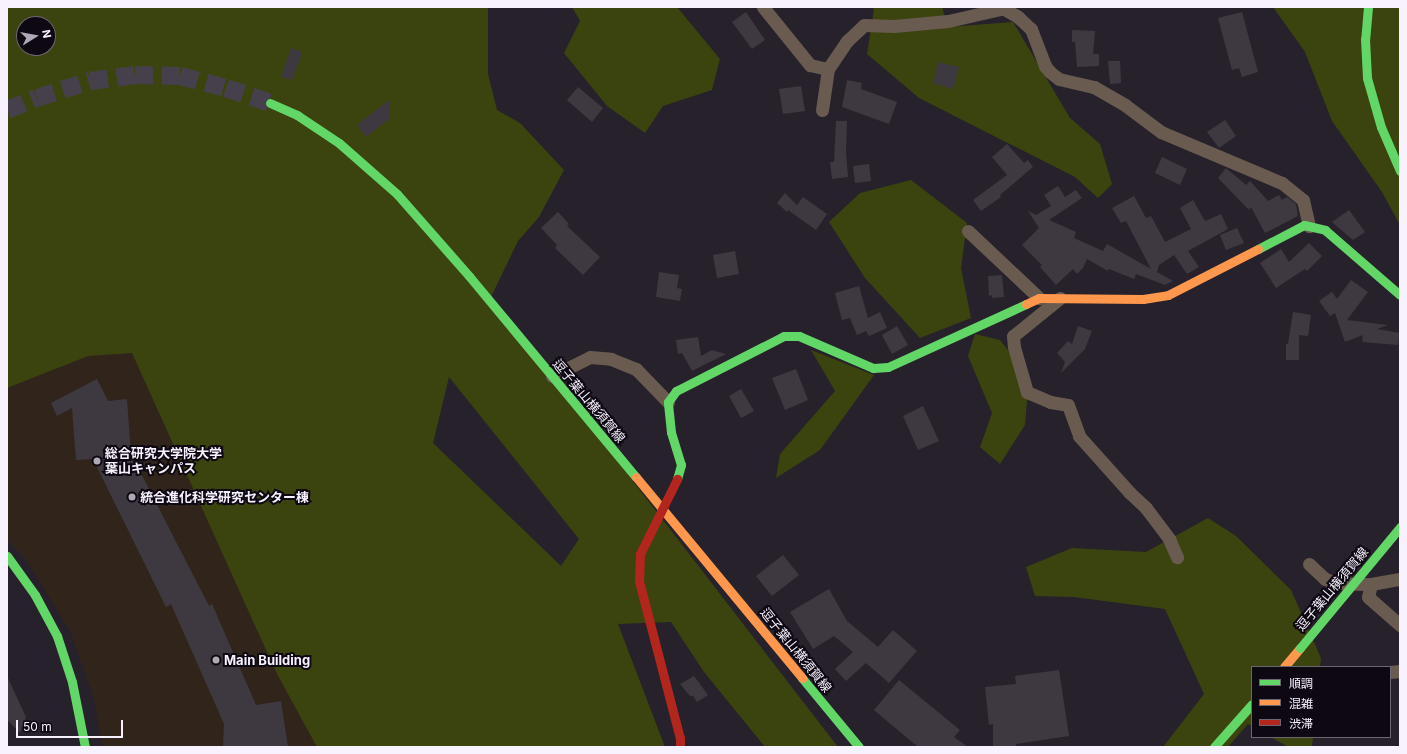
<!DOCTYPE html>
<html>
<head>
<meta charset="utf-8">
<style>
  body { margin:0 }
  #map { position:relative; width:1407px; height:754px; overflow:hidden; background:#26212b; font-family:Inter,"Noto Sans JP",sans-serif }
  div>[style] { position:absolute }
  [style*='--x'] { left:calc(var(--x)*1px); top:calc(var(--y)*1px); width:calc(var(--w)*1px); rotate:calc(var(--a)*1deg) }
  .education>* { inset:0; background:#31241b }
  .green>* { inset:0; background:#3b440f }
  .building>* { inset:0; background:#3e3941 }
  .secondary-tunnel>* { height:18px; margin-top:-9px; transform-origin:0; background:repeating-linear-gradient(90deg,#45404b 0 18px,transparent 0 27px) }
  .street>* { height:13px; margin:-6.5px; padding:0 6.5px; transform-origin:6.5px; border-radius:6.5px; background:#6a5b51 }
  .fast>* { height:9px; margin:-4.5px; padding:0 4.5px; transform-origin:4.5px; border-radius:4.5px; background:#63d668 }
  .slow>* { height:9px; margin:-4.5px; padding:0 4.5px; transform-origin:4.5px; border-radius:4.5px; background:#ff974d }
  .jam>* { height:9px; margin:-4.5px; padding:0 4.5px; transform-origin:4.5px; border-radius:4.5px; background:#b3261e }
  .fast-bridge>* { height:9px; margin:-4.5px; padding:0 4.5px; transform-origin:4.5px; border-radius:4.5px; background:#63d668 }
  .jam-bridge>* { height:9px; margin:-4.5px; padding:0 4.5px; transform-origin:4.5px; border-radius:4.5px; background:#b3261e }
  .dots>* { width:11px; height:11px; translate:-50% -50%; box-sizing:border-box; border:2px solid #0d0811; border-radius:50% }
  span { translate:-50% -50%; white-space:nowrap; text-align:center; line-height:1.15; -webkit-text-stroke:4px #0d0811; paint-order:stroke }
  .street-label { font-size:13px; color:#f7f2fe }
  .poi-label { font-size:13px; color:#f7f2fe; font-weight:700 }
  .left { translate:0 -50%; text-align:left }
  .frame { position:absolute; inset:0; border:8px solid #f7f2fe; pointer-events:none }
  .legend { position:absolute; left:1251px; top:666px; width:140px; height:72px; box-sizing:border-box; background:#0d0811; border:1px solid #6b6670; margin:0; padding:5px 7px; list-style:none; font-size:12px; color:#f7f2fe }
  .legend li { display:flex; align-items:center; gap:8px; height:20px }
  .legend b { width:20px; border:1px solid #6b6670 }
  .north { position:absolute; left:16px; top:16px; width:40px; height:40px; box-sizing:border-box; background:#0d0811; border:1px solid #6b6670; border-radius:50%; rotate:79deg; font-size:11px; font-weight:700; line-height:16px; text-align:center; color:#f7f2fe }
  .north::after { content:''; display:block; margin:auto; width:14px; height:18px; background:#aea9b4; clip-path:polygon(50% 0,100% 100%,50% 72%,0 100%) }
  .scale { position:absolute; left:16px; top:720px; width:107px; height:18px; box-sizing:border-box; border:2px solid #f7f2fe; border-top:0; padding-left:5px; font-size:12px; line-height:14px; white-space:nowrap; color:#f7f2fe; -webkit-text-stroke:3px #0d0811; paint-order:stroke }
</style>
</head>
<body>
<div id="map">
  <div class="education">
    <div style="clip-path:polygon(125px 332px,395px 747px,102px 747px,94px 699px,70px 631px,25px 558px,7px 540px,7px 383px)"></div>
  </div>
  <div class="green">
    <div style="clip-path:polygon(evenodd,7px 7px,488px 7px,488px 74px,497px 110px,520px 123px,564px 170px,539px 217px,518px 241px,491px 297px,838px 747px,765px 747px,704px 672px,671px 622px,618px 624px,665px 747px,317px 747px,276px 672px,132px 353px,88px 356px,7px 388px,7px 7px,24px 24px,48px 24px,48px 48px,24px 48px,24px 24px,7px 7px,449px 377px,579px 539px,561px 566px,433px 443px,449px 377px)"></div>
    <div style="clip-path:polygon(572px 7px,677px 7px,720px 59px,712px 90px,663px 106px,645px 133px,607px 106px,564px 53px,580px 21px)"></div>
    <div style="clip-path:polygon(871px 7px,942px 7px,948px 27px,1013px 22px,1070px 118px,1100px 144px,1112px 184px,1098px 198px,1075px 177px,919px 98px,867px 54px,874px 9px)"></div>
    <div style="clip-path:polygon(1273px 7px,1400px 7px,1400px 225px,1382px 192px,1332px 121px,1305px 52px)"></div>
    <div style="clip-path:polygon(911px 180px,967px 223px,961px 268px,971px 318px,920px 338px,865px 278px,829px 222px,860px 193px)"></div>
    <div style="clip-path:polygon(975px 334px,1000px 340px,1029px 377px,1025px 425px,1000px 464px,980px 447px,992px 413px,968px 356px)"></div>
    <div style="clip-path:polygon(811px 350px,874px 375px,820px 450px,776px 478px,780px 454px,835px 391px)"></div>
    <div style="clip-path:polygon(1208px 518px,1236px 536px,1291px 590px,1321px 658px,1320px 667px,1252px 667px,1252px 726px,1248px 724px,1228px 747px,1163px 747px,1204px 694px,1165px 609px,1074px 597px,1035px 596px,1026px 567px,1072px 548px,1146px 552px)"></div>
    <div style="clip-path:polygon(1271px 737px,1313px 737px,1312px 747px,1288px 747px)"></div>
  </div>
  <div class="building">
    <div style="clip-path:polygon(746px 12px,765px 40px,752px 49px,732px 22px)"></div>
    <div style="clip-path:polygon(1242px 12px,1258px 72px,1242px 77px,1239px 68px,1232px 70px,1218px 18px)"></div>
    <div style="clip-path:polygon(1072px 30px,1095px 31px,1093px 54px,1099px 54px,1099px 66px,1077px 67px,1075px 42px,1072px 42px)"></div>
    <div style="clip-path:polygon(291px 48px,302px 52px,292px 80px,281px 77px)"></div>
    <div style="clip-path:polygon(1108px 61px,1120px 61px,1121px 83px,1110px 84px)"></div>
    <div style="clip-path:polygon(938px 62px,959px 67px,953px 89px,933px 83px)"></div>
    <div style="clip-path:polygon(847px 80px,862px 83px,861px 89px,897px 102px,889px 124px,842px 107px)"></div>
    <div style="clip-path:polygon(801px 86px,805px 111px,783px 114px,779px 89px)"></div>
    <div style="clip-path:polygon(578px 87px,603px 108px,592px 122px,567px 100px)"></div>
    <div style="clip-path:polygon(389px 100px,390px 118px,366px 137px,357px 125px)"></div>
    <div style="clip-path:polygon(1225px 120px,1236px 136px,1219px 148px,1207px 132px)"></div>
    <div style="clip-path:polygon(836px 121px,847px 121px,846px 152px,848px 177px,832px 179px,830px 162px,834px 162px)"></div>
    <div style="clip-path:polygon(1007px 144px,1024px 163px,1028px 160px,1033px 167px,1000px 195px,1001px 197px,981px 211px,973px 200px,1007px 175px,992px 157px)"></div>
    <div style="clip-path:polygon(1162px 157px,1187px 169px,1180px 185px,1155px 173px)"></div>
    <div style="clip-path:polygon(869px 164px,871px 181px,855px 183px,853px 166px)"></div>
    <div style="clip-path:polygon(1226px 168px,1246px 185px,1250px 181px,1268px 201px,1279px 195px,1282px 200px,1287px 197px,1296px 204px,1298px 216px,1265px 233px,1251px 207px,1249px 210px,1218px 178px)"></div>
    <div style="clip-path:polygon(1058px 186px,1065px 197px,1076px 190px,1082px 198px,1049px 220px,1076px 232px,1074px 238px,1103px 251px,1107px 244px,1151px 269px,1126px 221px,1121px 223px,1112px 208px,1134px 196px,1146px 218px,1151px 216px,1165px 242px,1191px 229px,1180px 208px,1193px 200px,1205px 221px,1221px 214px,1228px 229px,1188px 251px,1199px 267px,1187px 274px,1174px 255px,1159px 265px,1157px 272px,1173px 281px,1165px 285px,1136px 274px,1134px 279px,1109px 269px,1108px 271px,1087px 259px,1083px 268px,1077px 274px,1073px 269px,1056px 285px,1040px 267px,1042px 265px,1022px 245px,1039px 228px,1028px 211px,1036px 215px,1051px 206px,1044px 195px)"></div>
    <div style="clip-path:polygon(785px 193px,797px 205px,803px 197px,827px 214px,816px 230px,788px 210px,787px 212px,777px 203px)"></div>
    <div style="clip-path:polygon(1349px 210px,1365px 232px,1353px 240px,1332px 222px)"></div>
    <div style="clip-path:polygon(558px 212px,569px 224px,567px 226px,600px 257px,583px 275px,555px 248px,557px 245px,541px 228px)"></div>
    <div style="clip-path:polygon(1237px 228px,1244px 243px,1226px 250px,1220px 235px)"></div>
    <div style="clip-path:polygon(1309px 243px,1322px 256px,1307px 271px,1305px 269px,1276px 288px,1260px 263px,1281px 249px,1289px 262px)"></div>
    <div style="clip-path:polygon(735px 251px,739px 274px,717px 278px,713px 255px)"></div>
    <div style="clip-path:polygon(659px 272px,679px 275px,677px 288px,682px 289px,680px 301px,656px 297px)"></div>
    <div style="clip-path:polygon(1002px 275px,1004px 297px,992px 298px,992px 295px,989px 296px,988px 276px)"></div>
    <div style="clip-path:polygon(1351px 280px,1368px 292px,1347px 320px,1388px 325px,1377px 329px,1400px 333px,1398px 345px,1362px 342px,1363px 335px,1345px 342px,1335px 313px,1330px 316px,1319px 301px,1332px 292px,1337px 299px)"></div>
    <div style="clip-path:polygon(859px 286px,868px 318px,880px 312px,887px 328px,869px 336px,866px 331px,857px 335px,850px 318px,842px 320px,835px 293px)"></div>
    <div style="clip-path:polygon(1293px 312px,1311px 315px,1308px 336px,1299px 335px,1299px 360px,1286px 360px,1286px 344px,1288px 344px)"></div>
    <div style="clip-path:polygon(897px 326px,908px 345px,892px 354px,882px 335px)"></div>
    <div style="clip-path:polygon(1078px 326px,1092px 331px,1085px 349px,1061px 373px,1065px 362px,1057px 353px,1068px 341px,1072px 344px)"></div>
    <div style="clip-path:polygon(698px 337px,701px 356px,712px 350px,726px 354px,692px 371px,682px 353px,678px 354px,676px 340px)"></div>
    <div style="clip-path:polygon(796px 369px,808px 400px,785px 410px,772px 378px)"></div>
    <div style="clip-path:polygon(97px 379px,108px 401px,127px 399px,131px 454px,209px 606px,212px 604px,256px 705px,281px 701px,288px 747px,223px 747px,224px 724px,171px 604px,166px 607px,93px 459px,76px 460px,72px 408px,57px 416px,51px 403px)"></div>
    <div style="clip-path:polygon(741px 389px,754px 411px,741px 418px,729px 396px)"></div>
    <div style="clip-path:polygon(923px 406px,939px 441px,918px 450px,903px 416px)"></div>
    <div style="clip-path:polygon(783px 555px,799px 575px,772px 596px,756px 576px)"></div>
    <div style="clip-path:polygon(829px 589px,847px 621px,878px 647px,893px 630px,917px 651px,889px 683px,866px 663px,846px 681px,835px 669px,853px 652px,834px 636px,813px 649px,790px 612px)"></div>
    <div style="clip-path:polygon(1059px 670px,1069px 736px,1016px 744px,1016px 747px,993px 747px,993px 724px,989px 725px,985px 687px,1016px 684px,1015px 676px)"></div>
    <div style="clip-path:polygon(7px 676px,26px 717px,20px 733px,7px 720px)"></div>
    <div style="clip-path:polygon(694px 676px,708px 695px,697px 702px,693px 696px,690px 696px,680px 684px)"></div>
    <div style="clip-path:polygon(899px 680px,960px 730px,954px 737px,968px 747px,918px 747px,874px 710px)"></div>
  </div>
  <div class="secondary-tunnel">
    <div style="--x:7;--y:110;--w:32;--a:-22"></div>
    <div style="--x:37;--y:98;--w:56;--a:-17.8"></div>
    <div style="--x:90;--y:81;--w:45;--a:-7.6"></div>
    <div style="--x:135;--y:75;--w:45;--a:1.3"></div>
    <div style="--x:180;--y:76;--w:48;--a:14.6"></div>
    <div style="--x:226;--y:88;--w:46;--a:18.8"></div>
  </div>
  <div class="street">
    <div style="--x:763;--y:7;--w:75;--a:51"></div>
    <div style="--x:810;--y:65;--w:18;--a:13"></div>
    <div style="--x:1001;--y:7;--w:20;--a:30"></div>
    <div style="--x:1018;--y:17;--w:18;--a:43"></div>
    <div style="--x:1031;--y:29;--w:40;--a:69"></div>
    <div style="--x:1045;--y:66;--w:8;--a:50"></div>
    <div style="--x:1050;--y:72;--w:11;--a:38"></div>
    <div style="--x:1059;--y:79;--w:36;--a:13"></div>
    <div style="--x:1094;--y:87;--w:36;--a:30"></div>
    <div style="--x:1125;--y:105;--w:45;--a:36.9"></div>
    <div style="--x:1161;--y:132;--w:131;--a:22.9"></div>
    <div style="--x:1282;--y:183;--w:27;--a:39"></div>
    <div style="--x:1303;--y:200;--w:27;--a:77"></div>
    <div style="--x:822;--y:110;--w:41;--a:-81.7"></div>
    <div style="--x:828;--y:69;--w:34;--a:-56"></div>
    <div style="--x:847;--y:41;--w:23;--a:-43"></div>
    <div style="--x:864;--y:25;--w:30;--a:2"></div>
    <div style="--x:894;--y:26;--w:54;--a:-5.3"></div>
    <div style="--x:948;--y:21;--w:54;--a:-12.8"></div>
    <div style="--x:968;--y:231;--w:98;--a:43.3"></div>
    <div style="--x:1060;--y:298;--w:60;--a:141"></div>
    <div style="--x:1013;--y:336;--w:11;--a:85"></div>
    <div style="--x:1014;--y:347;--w:47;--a:73.9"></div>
    <div style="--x:1027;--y:392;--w:25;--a:23"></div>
    <div style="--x:1050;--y:402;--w:18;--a:9"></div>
    <div style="--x:1068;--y:405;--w:33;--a:70"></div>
    <div style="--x:1079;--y:436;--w:75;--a:48.2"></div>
    <div style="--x:1129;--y:492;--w:23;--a:43"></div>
    <div style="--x:1146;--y:508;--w:39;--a:53"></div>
    <div style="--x:1169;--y:539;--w:20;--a:66"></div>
    <div style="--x:552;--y:376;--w:42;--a:-26.6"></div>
    <div style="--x:590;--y:357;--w:21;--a:5"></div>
    <div style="--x:611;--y:359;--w:27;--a:22"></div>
    <div style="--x:636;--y:369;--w:46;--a:45.9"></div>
    <div style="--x:1309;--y:564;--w:22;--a:43"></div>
    <div style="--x:1325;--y:579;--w:14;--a:17"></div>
    <div style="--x:1338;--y:583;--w:33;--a:2"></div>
    <div style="--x:1371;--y:584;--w:29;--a:-10"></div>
    <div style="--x:1371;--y:584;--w:13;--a:103"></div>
    <div style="--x:1368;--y:597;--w:43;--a:41.2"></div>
    <div style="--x:1390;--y:672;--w:10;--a:-6"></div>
  </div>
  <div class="fast">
    <div style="--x:1368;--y:7;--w:32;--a:95"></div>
    <div style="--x:1365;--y:39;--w:39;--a:87"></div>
    <div style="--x:1367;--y:78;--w:51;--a:74.1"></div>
    <div style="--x:1381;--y:127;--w:48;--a:66.6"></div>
    <div style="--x:270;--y:103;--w:30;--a:24"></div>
    <div style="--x:297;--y:115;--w:50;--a:33.7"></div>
    <div style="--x:339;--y:143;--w:77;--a:41.3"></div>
    <div style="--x:397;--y:194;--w:109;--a:48.7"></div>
    <div style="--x:469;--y:276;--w:261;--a:50.3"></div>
    <div style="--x:1258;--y:249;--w:52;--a:-27.6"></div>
    <div style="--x:1304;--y:225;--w:22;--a:13"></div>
    <div style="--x:1325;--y:230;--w:99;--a:40.9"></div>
    <div style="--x:677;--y:479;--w:15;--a:-74"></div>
    <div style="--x:681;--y:465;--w:34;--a:-107"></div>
    <div style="--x:671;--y:432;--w:30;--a:-96"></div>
    <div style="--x:668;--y:402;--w:14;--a:-54"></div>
    <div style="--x:676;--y:391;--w:121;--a:-27"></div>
    <div style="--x:784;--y:336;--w:15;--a:0"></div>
    <div style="--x:799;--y:336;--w:81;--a:23.4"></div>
    <div style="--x:873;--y:368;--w:15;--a:-4"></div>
    <div style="--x:888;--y:367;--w:152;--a:-24.5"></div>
    <div style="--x:7;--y:556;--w:48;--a:54.3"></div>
    <div style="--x:35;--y:595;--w:47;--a:61.8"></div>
    <div style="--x:57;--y:636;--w:48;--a:71.9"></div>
    <div style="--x:72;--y:682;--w:66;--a:78.7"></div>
    <div style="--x:802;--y:678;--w:89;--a:50.4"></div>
    <div style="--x:1214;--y:747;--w:57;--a:-48.5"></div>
  </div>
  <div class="slow">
    <div style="--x:1026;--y:304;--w:14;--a:-25"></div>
    <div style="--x:1039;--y:298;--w:104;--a:0.6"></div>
    <div style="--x:1143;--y:299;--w:25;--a:-9"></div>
    <div style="--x:1168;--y:295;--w:101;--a:-27.1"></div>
    <div style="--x:636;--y:477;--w:261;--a:50.4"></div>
    <div style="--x:1284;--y:667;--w:25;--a:-50"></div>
  </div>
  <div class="jam">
    <div style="--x:640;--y:554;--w:27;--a:92"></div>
    <div style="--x:639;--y:581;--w:162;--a:75.4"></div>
    <div style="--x:680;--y:738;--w:9;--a:90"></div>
  </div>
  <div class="fast-bridge">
    <div style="--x:1300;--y:648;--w:157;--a:-50.4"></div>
  </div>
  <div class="jam-bridge">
    <div style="--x:640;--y:554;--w:84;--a:-63.7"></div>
  </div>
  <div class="dots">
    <div style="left:97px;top:461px;background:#aea9b4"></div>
    <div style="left:132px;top:497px;background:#aea9b4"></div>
    <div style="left:216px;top:660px;background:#aea9b4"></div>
  </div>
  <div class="street-label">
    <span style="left:589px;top:401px;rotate:50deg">逗子葉山横須賀線</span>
    <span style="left:1332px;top:589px;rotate:-50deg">逗子葉山横須賀線</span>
    <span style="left:796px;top:650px;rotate:51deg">逗子葉山横須賀線</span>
  </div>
  <div class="poi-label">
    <span class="left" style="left:105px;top:461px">総合研究大学院大学<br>葉山キャンパス</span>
    <span class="left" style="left:140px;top:497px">統合進化科学研究センター棟</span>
    <span class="left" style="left:224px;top:660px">Main Building</span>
  </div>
  <div class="frame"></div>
  <ul class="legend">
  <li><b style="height:5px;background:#63d668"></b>順調</li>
  <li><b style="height:5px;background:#ff974d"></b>混雑</li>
  <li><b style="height:5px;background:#b3261e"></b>渋滞</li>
  </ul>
  <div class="north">N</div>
  <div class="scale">50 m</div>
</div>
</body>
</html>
